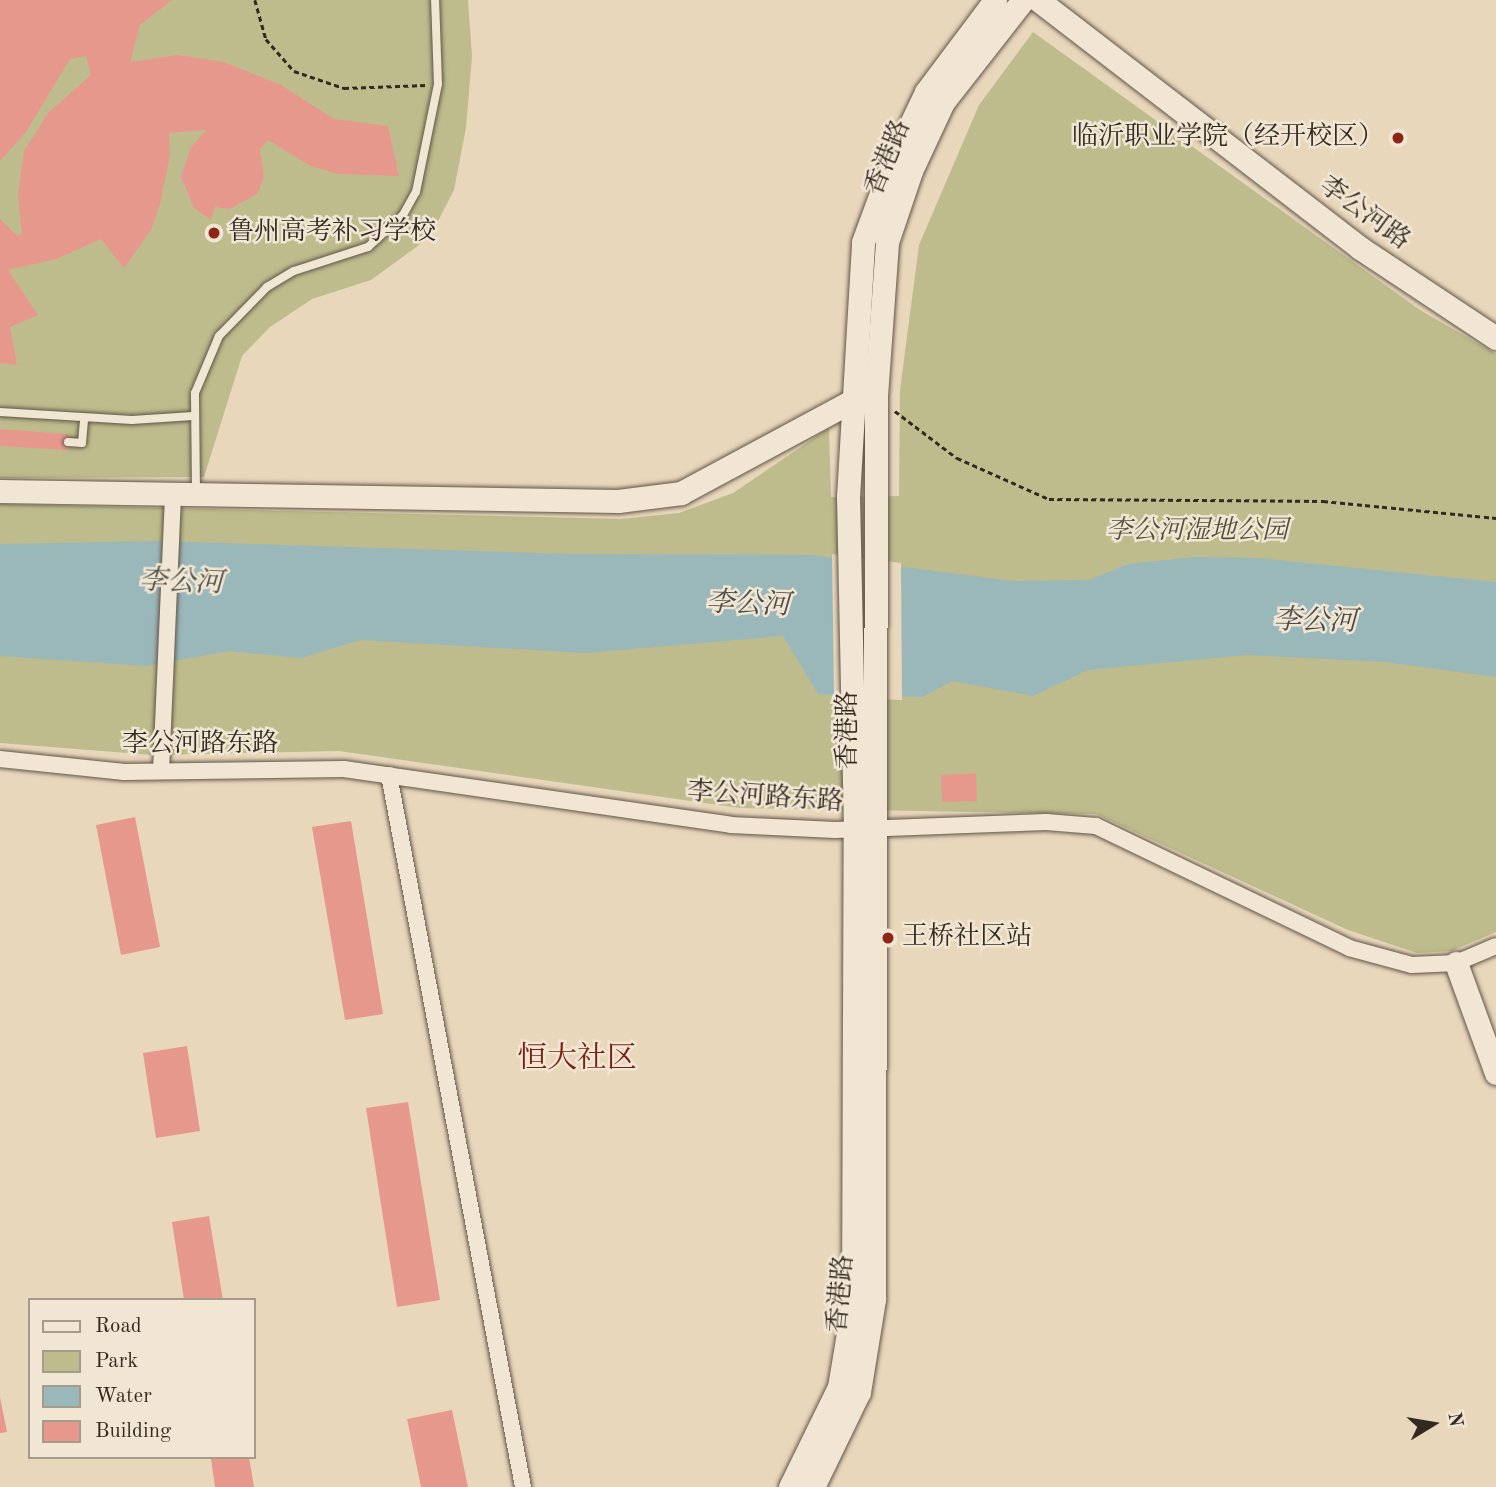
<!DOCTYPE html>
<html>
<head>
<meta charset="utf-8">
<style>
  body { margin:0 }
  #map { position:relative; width:1496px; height:1487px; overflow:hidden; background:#e9d7bc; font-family:"Old Standard TT","Noto Serif SC",serif }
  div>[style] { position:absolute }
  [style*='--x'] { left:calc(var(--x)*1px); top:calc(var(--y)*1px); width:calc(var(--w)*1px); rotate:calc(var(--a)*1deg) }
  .green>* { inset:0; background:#bebc8c }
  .water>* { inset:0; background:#9ab7ba }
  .pier>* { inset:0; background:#e9d7bc }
  .building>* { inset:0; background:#e7988c }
  .path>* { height:2.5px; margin-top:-1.25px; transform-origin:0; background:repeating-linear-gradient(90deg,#322a20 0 5px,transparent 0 8.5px) }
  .roads { filter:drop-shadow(0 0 2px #605547) drop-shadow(0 0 2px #605547) }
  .lane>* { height:8px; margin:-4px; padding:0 4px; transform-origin:4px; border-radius:4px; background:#f1e5d3 }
  .street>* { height:16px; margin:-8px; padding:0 8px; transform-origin:8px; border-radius:8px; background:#f1e5d3 }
  .secondary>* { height:23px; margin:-11.5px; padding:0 11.5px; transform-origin:11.5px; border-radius:11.5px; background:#f1e5d3 }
  .dots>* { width:19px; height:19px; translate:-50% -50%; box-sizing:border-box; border:4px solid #f1e5d3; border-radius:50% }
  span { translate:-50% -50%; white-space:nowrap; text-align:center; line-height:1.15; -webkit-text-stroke:5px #f1e5d3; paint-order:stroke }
  .poi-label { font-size:26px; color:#322a20 }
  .right { translate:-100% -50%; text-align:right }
  .left { translate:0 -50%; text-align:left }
  .street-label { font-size:26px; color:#322a20 }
  .park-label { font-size:26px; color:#554e3b; font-style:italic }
  .water-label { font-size:28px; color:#4c4d46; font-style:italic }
  .quarter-label { font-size:30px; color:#7a1f14 }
  .legend { position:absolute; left:28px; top:1298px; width:228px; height:161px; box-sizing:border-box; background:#f1e5d3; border:2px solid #a59a8b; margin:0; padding:9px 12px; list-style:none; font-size:21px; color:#322a20 }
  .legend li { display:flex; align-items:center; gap:14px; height:35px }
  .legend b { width:35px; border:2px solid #a59a8b }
  .north { position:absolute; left:1398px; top:1389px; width:70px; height:70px; -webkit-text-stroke:5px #f1e5d3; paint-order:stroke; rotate:79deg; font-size:19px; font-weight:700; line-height:28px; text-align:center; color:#322a20 }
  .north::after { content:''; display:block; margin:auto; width:24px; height:32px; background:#322a20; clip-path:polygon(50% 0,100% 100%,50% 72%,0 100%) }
</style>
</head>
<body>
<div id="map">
  <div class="green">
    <div style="clip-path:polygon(0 0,468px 0,472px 56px,466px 128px,454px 190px,438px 221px,419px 245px,371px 280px,312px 299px,270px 327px,242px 356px,204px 477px,0 478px)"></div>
    <div style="clip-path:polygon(1033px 32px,1420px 310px,1496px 354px,1496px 932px,1451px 951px,1417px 953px,1348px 930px,1096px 814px,740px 808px,339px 751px,153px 755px,0 743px,0 504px,621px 519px,679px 513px,733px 493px,829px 428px,831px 497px,899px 496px,900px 390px,919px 245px,979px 105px)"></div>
  </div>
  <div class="water">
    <div style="clip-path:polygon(157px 541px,575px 554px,812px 555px,1012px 581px,1089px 580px,1128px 564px,1194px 557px,1258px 558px,1496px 582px,1496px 677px,1384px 662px,1248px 655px,1088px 670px,1033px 696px,952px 681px,923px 697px,818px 694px,783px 636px,585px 653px,360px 640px,301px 658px,229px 651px,146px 666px,0 656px,0 544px)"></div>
  </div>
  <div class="pier">
    <div style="clip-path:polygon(832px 554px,901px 563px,902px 700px,834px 698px)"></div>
  </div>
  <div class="building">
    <div style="clip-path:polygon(0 0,172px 0,140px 25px,130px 62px,177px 55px,224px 62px,281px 85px,334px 119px,388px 126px,399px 176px,337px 174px,309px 165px,268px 140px,260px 149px,264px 178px,257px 194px,230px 209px,215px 207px,211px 220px,194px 208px,181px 177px,191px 147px,206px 130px,169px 133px,170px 155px,160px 204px,151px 230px,124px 268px,101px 239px,56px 259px,8px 270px,38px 315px,10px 327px,17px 365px,0 363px,0 219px,16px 235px,22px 234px,18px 194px,24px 151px,49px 112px,91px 75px,86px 56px,70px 59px,26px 132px,0 161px)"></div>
    <div style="clip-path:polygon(0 429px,68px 434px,67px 450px,0 446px)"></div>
    <div style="clip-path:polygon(976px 773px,977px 801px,942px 802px,941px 775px)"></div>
    <div style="clip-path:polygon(135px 817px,160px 947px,121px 955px,96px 825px)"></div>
    <div style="clip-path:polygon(351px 821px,383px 1014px,345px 1020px,312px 827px)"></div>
    <div style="clip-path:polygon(187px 1046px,200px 1131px,156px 1138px,143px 1053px)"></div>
    <div style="clip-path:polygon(408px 1102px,440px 1300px,397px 1307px,366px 1108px)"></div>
    <div style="clip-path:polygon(209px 1216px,223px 1300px,184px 1300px,172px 1222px)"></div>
    <div style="clip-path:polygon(0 1397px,7px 1432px,0 1433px)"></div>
    <div style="clip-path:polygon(452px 1410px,468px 1487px,421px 1487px,407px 1419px)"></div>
    <div style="clip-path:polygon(222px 1457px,249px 1457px,254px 1487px,215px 1487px,211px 1459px)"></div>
  </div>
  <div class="path">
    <div style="--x:255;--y:0;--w:41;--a:74.2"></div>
    <div style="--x:266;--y:39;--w:43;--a:48.8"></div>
    <div style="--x:294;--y:71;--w:53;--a:18.8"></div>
    <div style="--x:344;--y:88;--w:83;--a:-2.1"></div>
    <div style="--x:895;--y:411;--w:78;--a:37.2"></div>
    <div style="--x:957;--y:458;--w:101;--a:24"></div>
    <div style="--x:1049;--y:499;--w:274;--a:0.4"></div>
    <div style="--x:1323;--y:501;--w:174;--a:5.6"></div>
  </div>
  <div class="roads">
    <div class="lane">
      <div style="--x:0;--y:412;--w:132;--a:3.5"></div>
      <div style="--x:132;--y:420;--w:61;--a:-3.8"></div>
      <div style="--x:68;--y:442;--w:14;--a:4"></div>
      <div style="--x:82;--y:443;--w:25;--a:-85"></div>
      <div style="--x:196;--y:492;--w:99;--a:-90.6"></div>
      <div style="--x:195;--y:393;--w:62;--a:-67.2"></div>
      <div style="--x:219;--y:336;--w:69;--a:-45.6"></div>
      <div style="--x:267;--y:287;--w:31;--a:-31"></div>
      <div style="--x:294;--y:271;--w:78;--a:-18"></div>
      <div style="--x:368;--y:247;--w:47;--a:-42.4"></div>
      <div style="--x:403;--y:215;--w:26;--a:-61"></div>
      <div style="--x:416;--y:192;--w:110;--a:-78.5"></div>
      <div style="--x:438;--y:84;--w:84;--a:-92"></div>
    </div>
    <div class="street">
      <div style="--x:0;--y:759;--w:125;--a:6"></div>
      <div style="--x:124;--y:772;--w:220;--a:-0.8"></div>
      <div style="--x:344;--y:769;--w:391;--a:8.2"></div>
      <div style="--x:731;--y:825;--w:104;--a:2.8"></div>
      <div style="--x:835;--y:830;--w:211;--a:-2.2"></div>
      <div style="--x:1046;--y:822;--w:50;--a:4.6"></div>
      <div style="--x:1096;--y:826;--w:281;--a:25.7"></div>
      <div style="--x:1349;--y:948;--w:65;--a:15.1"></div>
      <div style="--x:1412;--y:965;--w:44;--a:-2.6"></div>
      <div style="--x:1456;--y:963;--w:43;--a:-23"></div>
      <div style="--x:161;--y:771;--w:279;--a:-87.5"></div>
      <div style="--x:389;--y:775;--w:724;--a:79.34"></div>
    </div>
    <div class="secondary">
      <div style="--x:1038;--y:0;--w:406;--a:37.6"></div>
      <div style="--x:1360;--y:248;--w:163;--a:33.5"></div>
      <div style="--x:0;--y:491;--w:618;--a:0.93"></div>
      <div style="--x:618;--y:501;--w:64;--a:-7.2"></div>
      <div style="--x:681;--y:493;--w:194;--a:-28.3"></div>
      <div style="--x:1456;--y:963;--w:117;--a:70"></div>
      <div style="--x:790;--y:1487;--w:111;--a:-63.9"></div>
      <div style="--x:839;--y:1387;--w:85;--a:-80.5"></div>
      <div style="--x:853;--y:1303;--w:473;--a:-89.8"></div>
      <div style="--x:855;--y:830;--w:333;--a:-91.2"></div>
      <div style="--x:848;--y:497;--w:255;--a:-86.6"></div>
      <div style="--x:863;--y:242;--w:86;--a:-69.7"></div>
      <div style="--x:893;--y:161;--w:76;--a:-64.4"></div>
      <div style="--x:926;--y:92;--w:115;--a:-53.1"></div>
      <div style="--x:813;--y:1487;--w:106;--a:-64.2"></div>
      <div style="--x:859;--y:1392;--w:94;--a:-80.8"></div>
      <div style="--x:874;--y:1299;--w:903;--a:-89.87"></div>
      <div style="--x:876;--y:396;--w:154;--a:-85.9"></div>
      <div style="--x:887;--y:242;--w:75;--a:-71.3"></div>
      <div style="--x:911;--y:171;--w:76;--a:-65.1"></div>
      <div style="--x:943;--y:102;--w:130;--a:-51.9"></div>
    </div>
  </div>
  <div class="dots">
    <div style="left:1398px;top:138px;background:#8f2418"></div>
    <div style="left:214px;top:233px;background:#8f2418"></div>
    <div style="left:888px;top:938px;background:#8f2418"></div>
  </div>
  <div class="poi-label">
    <span class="right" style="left:1384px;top:138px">临沂职业学院（经开校区）</span>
    <span class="left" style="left:228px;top:233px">鲁州高考补习学校</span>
    <span class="left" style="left:902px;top:938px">王桥社区站</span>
  </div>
  <div class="street-label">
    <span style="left:889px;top:158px;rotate:-68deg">香港路</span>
    <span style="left:1364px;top:214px;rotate:36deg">李公河路</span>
    <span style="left:849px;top:730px;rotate:-90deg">香港路</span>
    <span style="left:200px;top:745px">李公河路东路</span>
    <span style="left:765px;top:798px;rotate:4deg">李公河路东路</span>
    <span style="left:842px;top:1294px;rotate:-85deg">香港路</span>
  </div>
  <div class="park-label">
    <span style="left:1197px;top:532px">李公河湿地公园</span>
  </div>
  <div class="water-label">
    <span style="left:181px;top:583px;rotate:2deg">李公河</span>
    <span style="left:748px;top:605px;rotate:2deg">李公河</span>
    <span style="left:1315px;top:622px;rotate:1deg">李公河</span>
  </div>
  <div class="quarter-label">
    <span style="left:577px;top:1059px">恒大社区</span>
  </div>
  <ul class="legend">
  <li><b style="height:9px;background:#f1e5d3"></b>Road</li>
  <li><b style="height:19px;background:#bebc8c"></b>Park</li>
  <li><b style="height:19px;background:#9ab7ba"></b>Water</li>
  <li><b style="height:19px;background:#e7988c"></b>Building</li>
  </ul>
  <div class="north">N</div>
</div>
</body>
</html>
